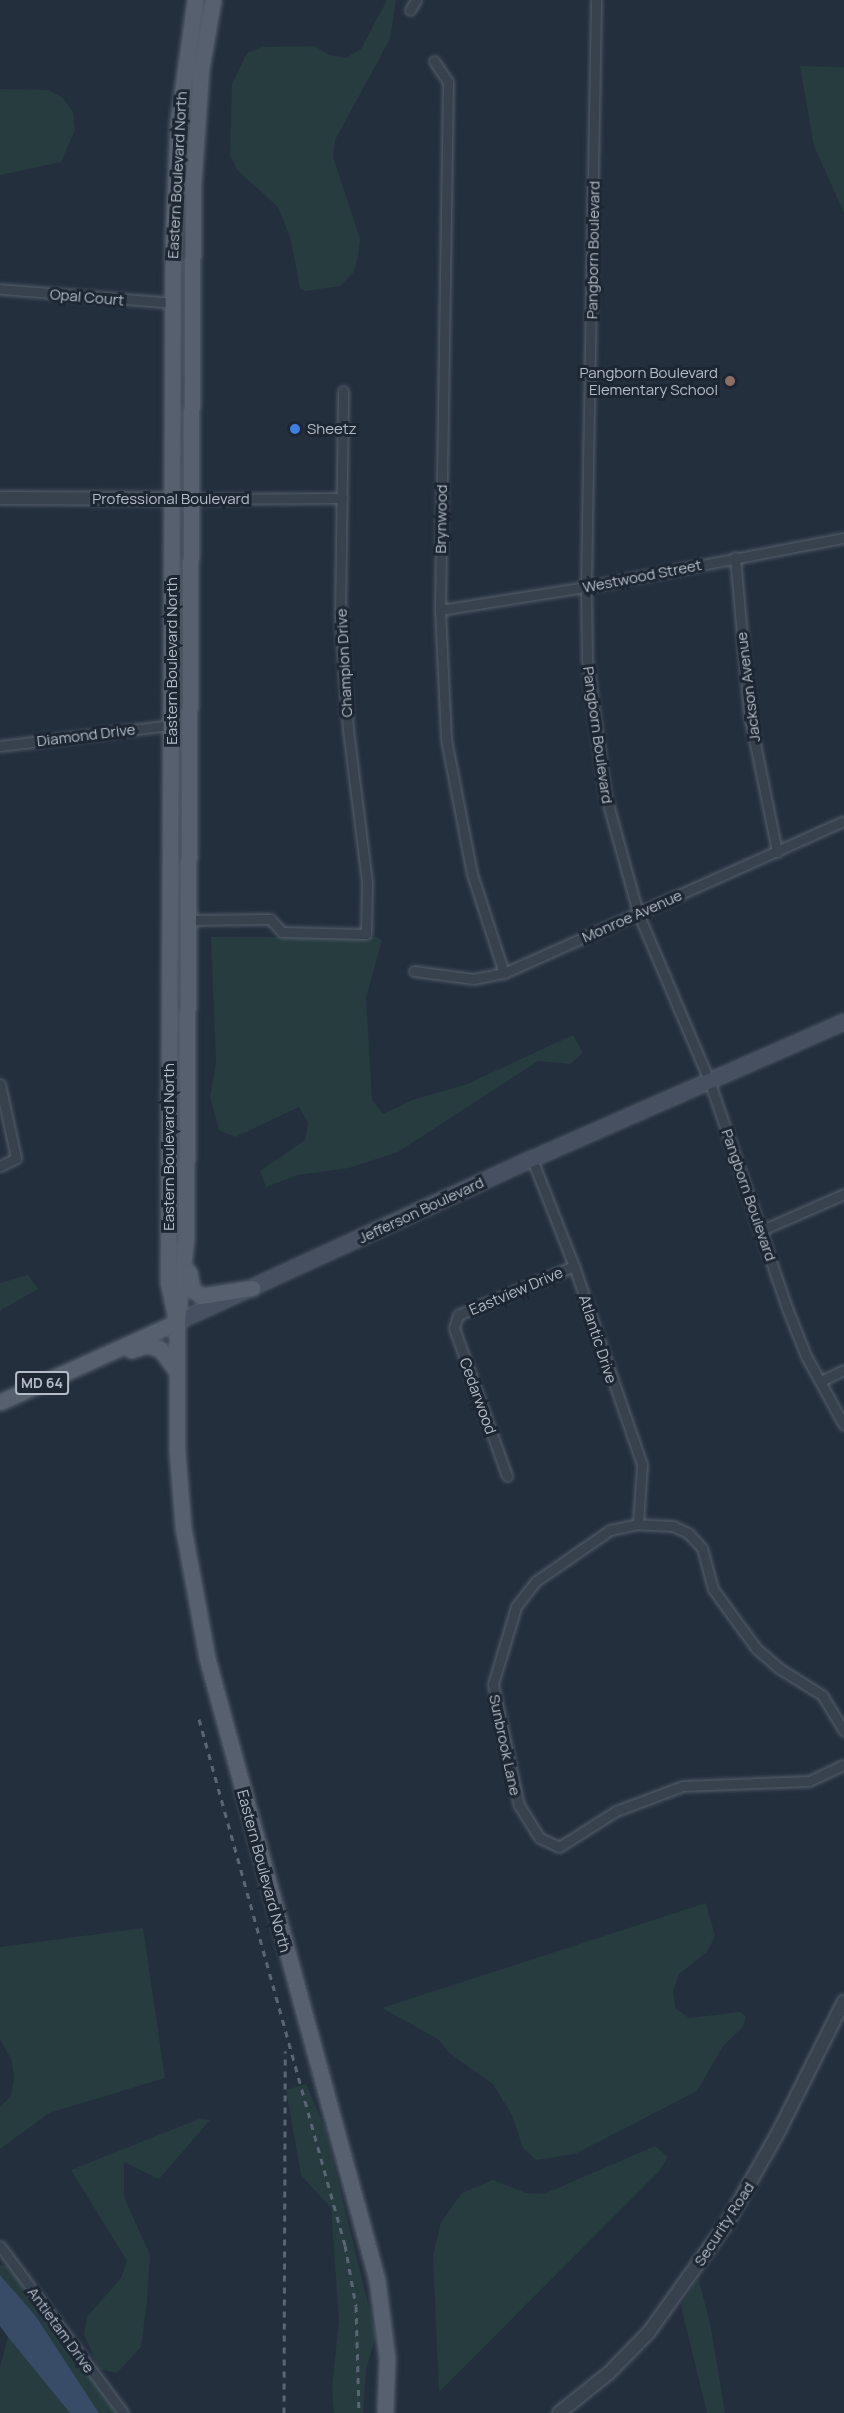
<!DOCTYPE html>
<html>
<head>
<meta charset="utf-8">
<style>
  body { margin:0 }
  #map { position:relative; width:844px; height:2413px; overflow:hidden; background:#242f3e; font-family:Manrope,sans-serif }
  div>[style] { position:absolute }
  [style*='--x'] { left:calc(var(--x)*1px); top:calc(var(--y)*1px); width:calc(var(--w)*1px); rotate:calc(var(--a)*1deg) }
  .green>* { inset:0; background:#263c3f }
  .water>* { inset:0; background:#394c67 }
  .roads { filter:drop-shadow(0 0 2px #565f6c) drop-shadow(0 0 2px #565f6c) }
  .minor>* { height:9px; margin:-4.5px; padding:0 4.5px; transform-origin:4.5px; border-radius:4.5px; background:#38414e }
  .tertiary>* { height:12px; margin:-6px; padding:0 6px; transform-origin:6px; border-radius:6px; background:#38414e }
  .secondary>* { height:14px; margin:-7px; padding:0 7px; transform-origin:7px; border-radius:7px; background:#465061 }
  .primary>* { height:15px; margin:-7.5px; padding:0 7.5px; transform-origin:7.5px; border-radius:7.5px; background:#56606e }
  .rail>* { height:3px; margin-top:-1.5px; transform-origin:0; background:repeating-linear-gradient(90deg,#5a6575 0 6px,transparent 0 12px) }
  .dots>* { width:16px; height:16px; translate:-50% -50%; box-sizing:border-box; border:3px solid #1d2633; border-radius:50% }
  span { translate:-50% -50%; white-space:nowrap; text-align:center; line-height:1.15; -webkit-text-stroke:6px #1d2633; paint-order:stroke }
  .shield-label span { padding:2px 4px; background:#1d2633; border:2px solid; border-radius:4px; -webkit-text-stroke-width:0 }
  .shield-label { font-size:14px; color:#b4bcc9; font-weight:700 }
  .street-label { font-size:15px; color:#b4bcc9 }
  .poi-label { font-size:15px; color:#b4bcc9 }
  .right { translate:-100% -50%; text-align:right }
  .left { translate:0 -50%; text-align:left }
</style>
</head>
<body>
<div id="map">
  <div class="green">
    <div style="clip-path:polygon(387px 0,396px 0,390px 39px,335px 140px,333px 157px,360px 239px,358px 257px,353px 273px,340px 286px,305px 291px,300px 289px,291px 240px,278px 207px,237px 170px,230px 155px,232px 84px,247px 53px,263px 47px,314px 46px,330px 55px,346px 58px,361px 49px)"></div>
    <div style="clip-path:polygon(800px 66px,844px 67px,844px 213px,814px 146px)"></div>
    <div style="clip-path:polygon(0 89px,48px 90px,63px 98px,73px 112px,75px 130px,61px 162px,0 175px)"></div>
    <div style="clip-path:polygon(211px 937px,377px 937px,382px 940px,366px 998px,372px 1100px,383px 1114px,415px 1099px,465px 1085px,573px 1035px,583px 1053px,570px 1064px,538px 1061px,398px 1152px,349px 1168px,298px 1175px,266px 1187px,260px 1171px,305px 1140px,308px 1122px,299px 1107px,235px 1137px,219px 1130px,210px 1097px,216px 1062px)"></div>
    <div style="clip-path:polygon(28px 1275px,38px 1289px,1px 1310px,0 1315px,0 1283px)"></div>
    <div style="clip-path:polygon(706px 1903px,715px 1936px,707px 1952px,679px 1974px,673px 1991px,675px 2008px,689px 2018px,740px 2012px,746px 2017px,743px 2027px,723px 2046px,697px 2091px,575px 2154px,536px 2160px,523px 2148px,512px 2115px,493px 2084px,449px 2053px,438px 2039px,382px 2008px)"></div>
    <div style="clip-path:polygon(143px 1928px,165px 2078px,49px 2113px,0 2149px,0 2107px,11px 2096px,14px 2079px,12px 2061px,0 2040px,0 1947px)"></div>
    <div style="clip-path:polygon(306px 2084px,325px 2128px,376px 2336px,366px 2369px,363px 2413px,334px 2413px,332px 2389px,339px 2319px,331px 2208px,301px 2175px,286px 2090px)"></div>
    <div style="clip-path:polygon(199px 2119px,210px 2120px,159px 2179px,124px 2162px,124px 2197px,150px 2255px,147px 2301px,141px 2347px,117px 2373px,99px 2369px,84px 2334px,87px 2317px,121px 2278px,127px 2261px,71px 2170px)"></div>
    <div style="clip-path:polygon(655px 2146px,668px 2157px,659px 2171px,439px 2392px,433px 2256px,441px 2222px,462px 2193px,493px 2180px,526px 2193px,544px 2194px)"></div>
    <div style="clip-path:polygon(0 2265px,8px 2266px,116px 2413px,99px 2413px,35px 2315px,0 2275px)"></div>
    <div style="clip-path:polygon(698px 2277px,710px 2323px,725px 2413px,707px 2413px,681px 2306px)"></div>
    <div style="clip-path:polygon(8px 2337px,49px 2385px,70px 2413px,0 2413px,0 2367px)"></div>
  </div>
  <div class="water">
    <div style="clip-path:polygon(0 2275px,35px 2315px,99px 2413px,70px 2413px,8px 2337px,0 2326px)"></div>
  </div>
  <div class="roads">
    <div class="minor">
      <div style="--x:596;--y:0;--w:587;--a:90.98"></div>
      <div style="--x:586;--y:587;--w:72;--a:89.2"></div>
      <div style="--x:587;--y:659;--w:135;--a:82.3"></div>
      <div style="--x:605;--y:793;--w:124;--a:74.6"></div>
      <div style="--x:638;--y:913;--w:185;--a:67"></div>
      <div style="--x:710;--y:1083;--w:238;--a:71.1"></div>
      <div style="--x:787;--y:1308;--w:52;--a:68.4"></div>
      <div style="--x:806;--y:1356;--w:79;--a:61.2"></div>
      <div style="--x:410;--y:10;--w:12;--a:-59"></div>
      <div style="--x:434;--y:61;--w:25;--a:56"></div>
      <div style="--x:448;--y:82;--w:528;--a:90.87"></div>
      <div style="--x:440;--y:610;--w:129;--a:87.3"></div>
      <div style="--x:446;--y:739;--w:137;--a:79.1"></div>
      <div style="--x:472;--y:874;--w:104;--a:72.1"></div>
      <div style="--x:0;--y:289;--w:174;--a:4.6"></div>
      <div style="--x:191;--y:499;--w:151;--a:-0.4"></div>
      <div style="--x:735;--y:557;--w:158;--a:84.9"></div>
      <div style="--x:749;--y:714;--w:141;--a:78.5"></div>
      <div style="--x:440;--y:610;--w:148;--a:-9"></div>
      <div style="--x:586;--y:587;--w:263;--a:-10.8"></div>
      <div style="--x:0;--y:746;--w:173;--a:-7"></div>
      <div style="--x:188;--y:920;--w:82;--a:-0.7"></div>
      <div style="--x:270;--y:919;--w:18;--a:47"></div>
      <div style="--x:282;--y:932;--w:84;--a:1.4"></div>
      <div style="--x:366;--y:934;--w:52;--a:-88.9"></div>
      <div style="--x:367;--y:882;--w:154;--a:-97.1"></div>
      <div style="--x:348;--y:729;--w:113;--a:-94"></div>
      <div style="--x:340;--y:616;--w:225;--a:-89.2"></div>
      <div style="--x:414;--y:971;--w:60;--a:7.7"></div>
      <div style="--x:473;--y:979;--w:32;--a:-11"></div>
      <div style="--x:504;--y:973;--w:372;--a:-24.1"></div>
      <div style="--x:0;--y:1084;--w:76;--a:77.8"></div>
      <div style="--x:16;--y:1158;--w:18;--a:153"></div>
      <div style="--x:532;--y:1159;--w:115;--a:68.6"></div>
      <div style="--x:574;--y:1266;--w:210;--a:71.1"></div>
      <div style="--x:642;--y:1465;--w:59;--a:93.9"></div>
      <div style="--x:762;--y:1230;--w:90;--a:-23.7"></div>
      <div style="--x:821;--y:1381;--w:25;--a:-26"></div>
      <div style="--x:507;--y:1476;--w:157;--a:-109.7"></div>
      <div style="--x:454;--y:1328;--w:14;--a:-73"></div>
      <div style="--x:458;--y:1315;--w:126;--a:-22.9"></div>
      <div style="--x:844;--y:1731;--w:42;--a:-121.4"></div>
      <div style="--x:822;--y:1695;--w:49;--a:-148.2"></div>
      <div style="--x:780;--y:1669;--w:32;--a:-139"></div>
      <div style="--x:756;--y:1648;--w:73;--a:-126.1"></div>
      <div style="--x:713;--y:1589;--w:42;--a:-105"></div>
      <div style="--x:702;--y:1548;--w:21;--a:-133"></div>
      <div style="--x:688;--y:1533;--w:17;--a:-155"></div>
      <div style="--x:673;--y:1526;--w:35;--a:-177"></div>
      <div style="--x:638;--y:1524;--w:29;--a:168"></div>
      <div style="--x:610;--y:1530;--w:90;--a:145.4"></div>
      <div style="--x:536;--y:1581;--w:33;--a:128"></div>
      <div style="--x:516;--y:1607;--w:80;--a:106.6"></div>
      <div style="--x:493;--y:1684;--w:124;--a:77.9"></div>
      <div style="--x:519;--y:1805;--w:39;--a:58"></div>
      <div style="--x:540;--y:1838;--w:21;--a:25"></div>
      <div style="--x:559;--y:1847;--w:67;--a:-32.3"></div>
      <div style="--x:616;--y:1811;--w:72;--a:-20.5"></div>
      <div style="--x:683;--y:1786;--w:126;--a:-2.3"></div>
      <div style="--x:809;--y:1781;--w:38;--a:-25"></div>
      <div style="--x:0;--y:2246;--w:207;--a:53.6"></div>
    </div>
    <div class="tertiary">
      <div style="--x:0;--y:498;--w:191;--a:0.3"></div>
      <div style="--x:559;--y:2413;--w:64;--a:-38.7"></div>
      <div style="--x:609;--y:2373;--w:57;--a:-45.7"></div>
      <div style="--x:649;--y:2332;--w:134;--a:-54.4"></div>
      <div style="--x:727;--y:2223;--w:106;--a:-60.5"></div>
      <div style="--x:779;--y:2131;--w:145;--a:-63.4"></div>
    </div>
    <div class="secondary">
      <div style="--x:177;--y:1322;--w:391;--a:-24.7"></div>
      <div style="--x:532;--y:1159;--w:341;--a:-23.7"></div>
    </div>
    <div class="primary">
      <div style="--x:213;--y:0;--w:70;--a:99.9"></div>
      <div style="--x:201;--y:69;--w:115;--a:94"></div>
      <div style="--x:193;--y:184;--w:1055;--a:90.38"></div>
      <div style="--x:186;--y:1239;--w:83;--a:96.2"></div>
      <div style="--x:177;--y:1322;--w:129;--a:90"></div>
      <div style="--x:177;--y:1451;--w:76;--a:85.5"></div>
      <div style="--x:183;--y:1527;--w:133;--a:79.6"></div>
      <div style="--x:207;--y:1658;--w:645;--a:74.71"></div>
      <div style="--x:377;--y:2280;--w:79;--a:82.7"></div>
      <div style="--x:387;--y:2358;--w:55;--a:92.1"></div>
      <div style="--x:189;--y:1272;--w:17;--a:80"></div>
      <div style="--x:192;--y:1289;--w:11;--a:38"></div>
      <div style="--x:201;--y:1296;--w:52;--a:-8.9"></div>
      <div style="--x:175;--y:1315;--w:34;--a:-102"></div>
      <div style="--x:168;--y:1282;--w:1045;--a:-89.73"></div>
      <div style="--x:173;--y:237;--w:115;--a:-87.5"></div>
      <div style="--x:178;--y:122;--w:123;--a:-82.1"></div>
      <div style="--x:131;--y:1350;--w:16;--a:-18"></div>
      <div style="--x:146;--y:1345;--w:15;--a:16"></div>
      <div style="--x:160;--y:1349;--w:26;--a:53"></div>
      <div style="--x:0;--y:1402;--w:194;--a:-24.3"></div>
    </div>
  </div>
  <div class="rail">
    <div style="--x:199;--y:1719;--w:546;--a:74.49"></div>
    <div style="--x:345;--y:2245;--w:62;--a:79.8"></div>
    <div style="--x:356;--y:2306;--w:107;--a:88.4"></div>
    <div style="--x:284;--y:2413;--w:362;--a:-89.8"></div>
  </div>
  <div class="dots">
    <div style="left:730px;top:381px;background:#8d6e63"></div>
    <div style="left:295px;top:429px;background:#3f7fe0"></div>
  </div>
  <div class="shield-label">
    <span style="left:42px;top:1383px">MD 64</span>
  </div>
  <div class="street-label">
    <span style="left:177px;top:175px;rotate:-87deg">Eastern Boulevard North</span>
    <span style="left:593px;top:250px;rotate:-89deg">Pangborn Boulevard</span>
    <span style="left:87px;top:297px;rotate:5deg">Opal Court</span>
    <span style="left:171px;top:499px">Professional Boulevard</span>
    <span style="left:441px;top:519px;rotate:-89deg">Brynwood</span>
    <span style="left:642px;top:576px;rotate:-11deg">Westwood Street</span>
    <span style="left:172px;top:661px;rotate:-90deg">Eastern Boulevard North</span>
    <span style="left:344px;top:663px;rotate:-93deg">Champion Drive</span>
    <span style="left:748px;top:687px;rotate:-97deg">Jackson Avenue</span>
    <span style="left:86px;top:735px;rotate:-7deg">Diamond Drive</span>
    <span style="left:598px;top:735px;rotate:82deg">Pangborn Boulevard</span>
    <span style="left:632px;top:916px;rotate:-24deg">Monroe Avenue</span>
    <span style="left:169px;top:1147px;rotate:-90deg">Eastern Boulevard North</span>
    <span style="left:749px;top:1195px;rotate:71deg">Pangborn Boulevard</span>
    <span style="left:421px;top:1210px;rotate:-25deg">Jefferson Boulevard</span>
    <span style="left:516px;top:1291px;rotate:-23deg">Eastview Drive</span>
    <span style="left:598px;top:1339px;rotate:72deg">Atlantic Drive</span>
    <span style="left:478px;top:1396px;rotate:70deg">Cedarwood</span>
    <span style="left:505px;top:1745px;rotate:78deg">Sunbrook Lane</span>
    <span style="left:264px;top:1871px;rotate:75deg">Eastern Boulevard North</span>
    <span style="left:724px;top:2224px;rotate:-57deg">Security Road</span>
    <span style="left:61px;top:2330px;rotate:54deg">Antietam Drive</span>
  </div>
  <div class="poi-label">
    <span class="right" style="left:718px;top:381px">Pangborn Boulevard<br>Elementary School</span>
    <span class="left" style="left:307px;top:429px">Sheetz</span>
  </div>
</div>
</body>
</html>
